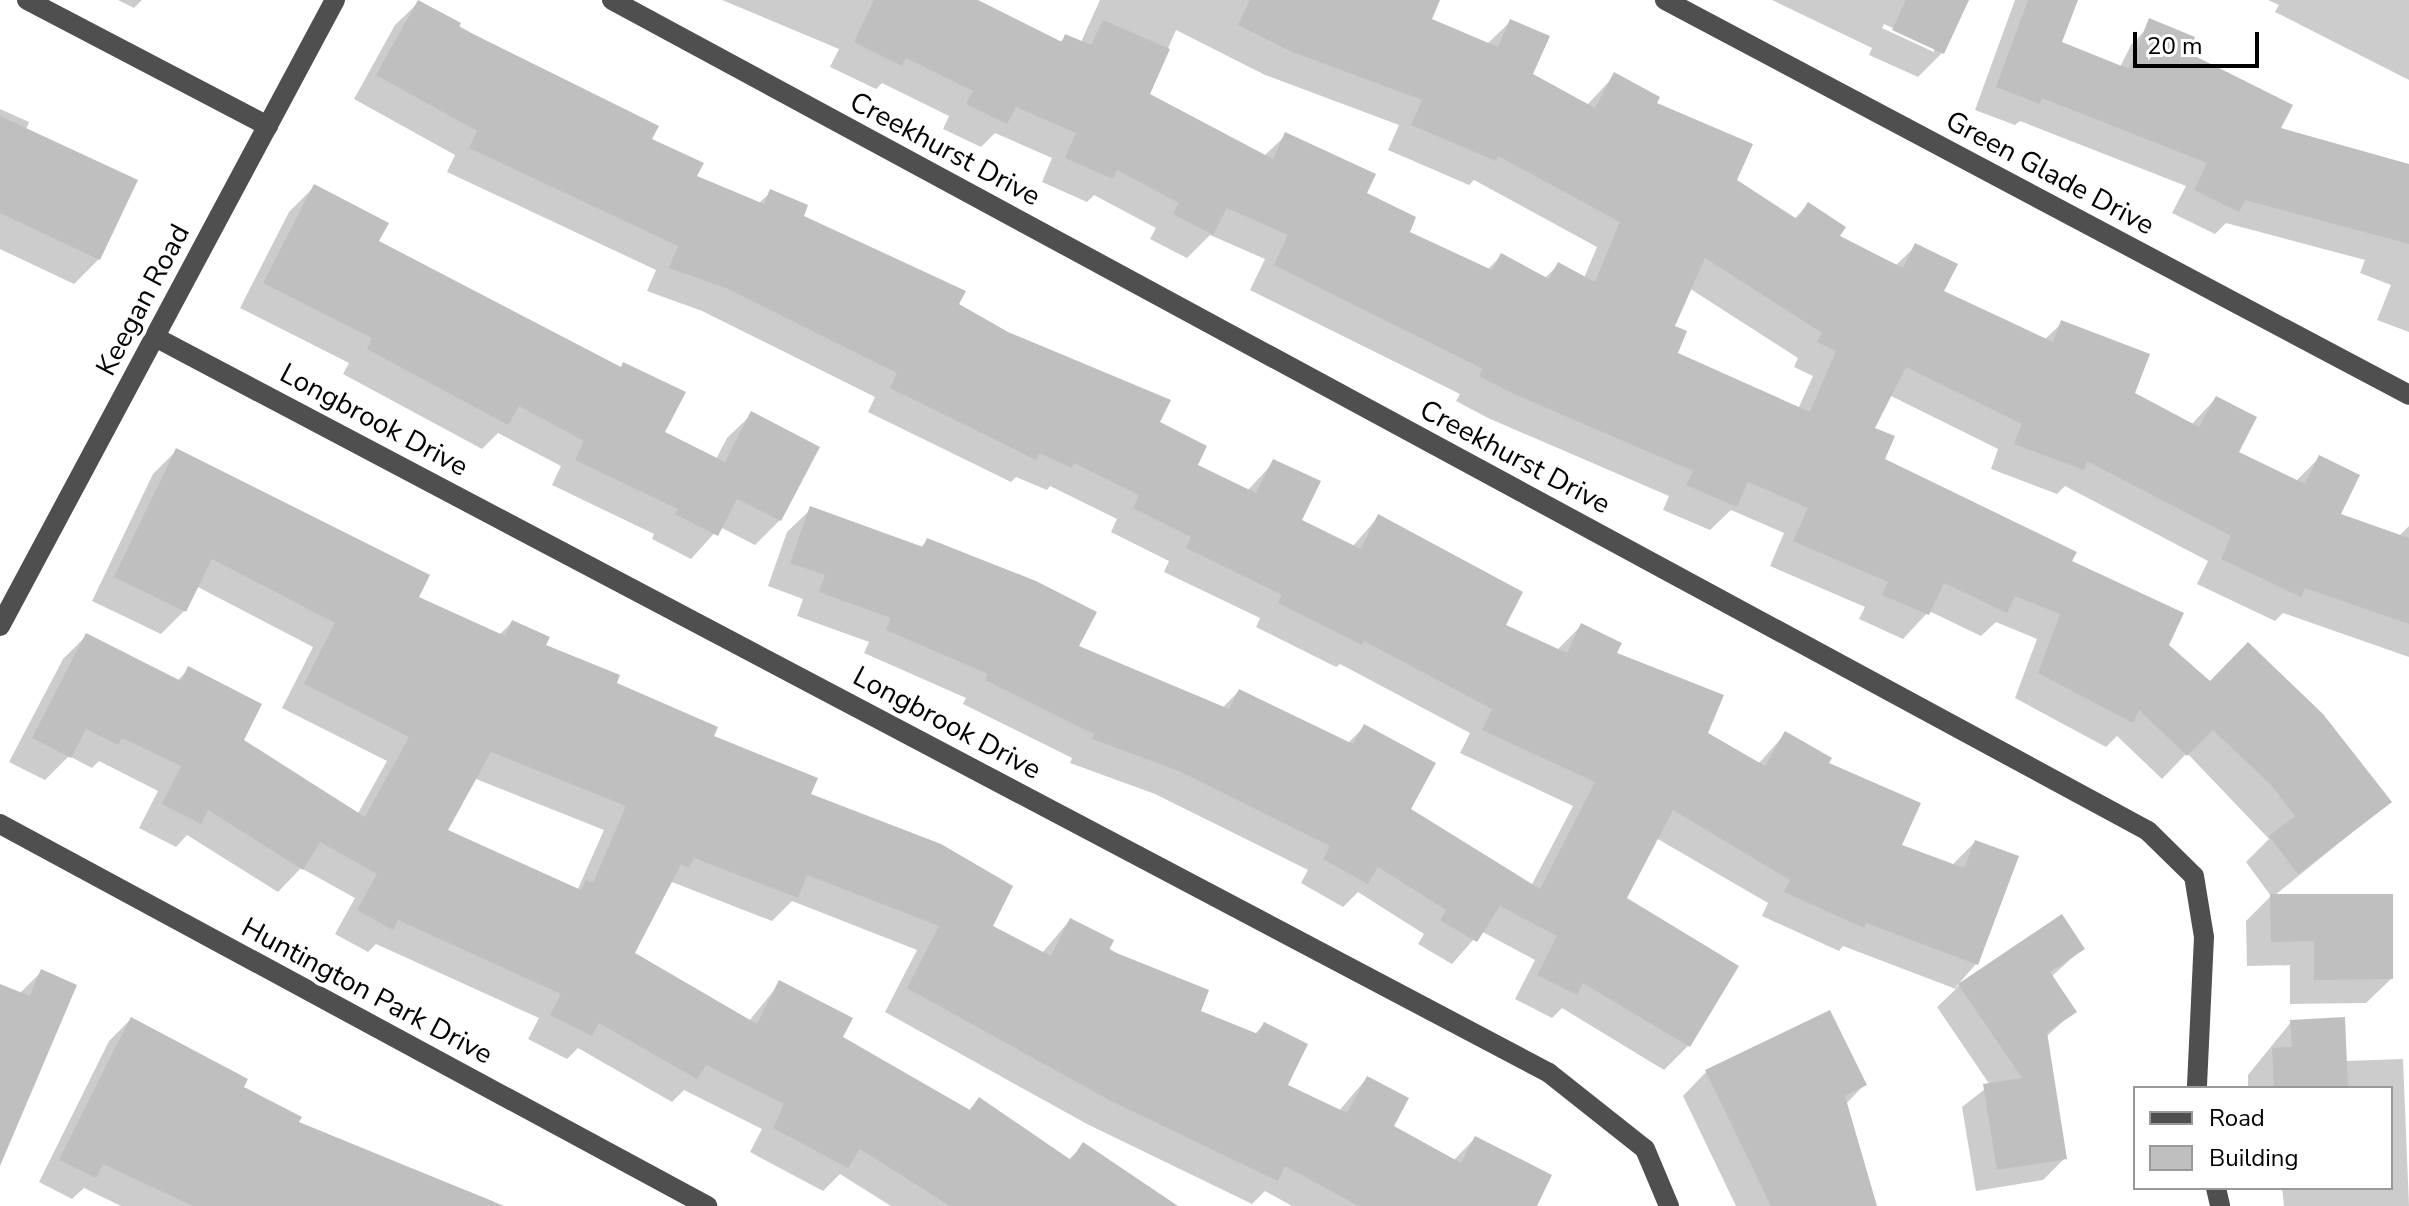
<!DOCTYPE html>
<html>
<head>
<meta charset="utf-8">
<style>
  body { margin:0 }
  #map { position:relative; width:2409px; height:1206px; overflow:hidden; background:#fff; font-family:"Nunito Sans",sans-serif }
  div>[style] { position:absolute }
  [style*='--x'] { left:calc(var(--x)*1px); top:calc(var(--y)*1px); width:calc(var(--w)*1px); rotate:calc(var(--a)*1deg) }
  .shadow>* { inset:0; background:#0003 }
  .building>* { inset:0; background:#bfbfbf }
  .minor>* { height:20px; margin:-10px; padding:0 10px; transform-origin:10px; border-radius:10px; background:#4f4f4f }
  span { translate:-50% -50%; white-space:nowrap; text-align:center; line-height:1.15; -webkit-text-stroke:8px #fff; paint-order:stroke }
  .street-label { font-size:28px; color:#000 }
  .legend { position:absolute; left:2133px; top:1086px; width:260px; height:104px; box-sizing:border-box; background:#fff; border:2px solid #999; margin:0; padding:10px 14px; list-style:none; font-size:24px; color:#000 }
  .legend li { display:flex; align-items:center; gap:16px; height:40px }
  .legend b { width:40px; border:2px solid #999 }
  .scale { position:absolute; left:2133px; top:32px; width:126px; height:36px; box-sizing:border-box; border:4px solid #000; border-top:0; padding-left:10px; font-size:24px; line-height:28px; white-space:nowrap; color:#000; -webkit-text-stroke:6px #fff; paint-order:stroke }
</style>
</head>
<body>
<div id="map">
  <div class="shadow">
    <div style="clip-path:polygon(118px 0,142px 0,134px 8px)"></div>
    <div style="clip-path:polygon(evenodd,722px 0,974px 0,1059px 43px,1066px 36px,1081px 42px,1100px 0,1438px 0,1429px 20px,1487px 44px,1511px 21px,1531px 75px,1587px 105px,1615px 75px,1654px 104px,1735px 181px,1794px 219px,1808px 205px,1837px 237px,1895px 266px,1916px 246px,1942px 292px,2044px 340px,2062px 323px,2132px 394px,2191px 425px,2216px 398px,2236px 453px,2296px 481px,2319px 458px,2338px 515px,2397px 538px,2409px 526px,2409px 657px,2283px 613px,2275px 621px,2197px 584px,2208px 561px,2065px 486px,2057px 494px,1991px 469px,1998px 449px,1889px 395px,1872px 429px,1882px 460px,2070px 562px,2210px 684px,2389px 802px,2274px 896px,2391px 979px,2366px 1003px,2290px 1004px,2290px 965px,2247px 966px,2246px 921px,2271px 896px,2246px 862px,2269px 839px,2187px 753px,2162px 779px,2117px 736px,2106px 747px,2015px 698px,2037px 639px,1996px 622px,1981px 636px,1929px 611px,1903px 639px,1859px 619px,1865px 607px,1770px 566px,1784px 533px,1731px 510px,1710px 530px,1663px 510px,1669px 496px,1488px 418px,1456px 401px,1460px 394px,1250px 290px,1265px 259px,1210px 235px,1187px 258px,1150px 239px,1156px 228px,1094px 195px,1087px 202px,1042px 182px,1052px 158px,995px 133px,981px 147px,943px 129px,949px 116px,882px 83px,876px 89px,830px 67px,839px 49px,722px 0,1176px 30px,1265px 75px,1399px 125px,1388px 150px,1469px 185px,1474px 180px,1597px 247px,1584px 278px,1558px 265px,1544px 279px,1501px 256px,1487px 270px,1407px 233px,1286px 135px,1264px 156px,1148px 94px,1176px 30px,722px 0,1689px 288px,1798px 358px,1794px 367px,1813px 376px,1798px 409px,1675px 354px,1673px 327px,1689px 288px)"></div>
    <div style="clip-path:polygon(evenodd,1772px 0,1967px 0,1942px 53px,1918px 77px,1869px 55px,1872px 48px,1772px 0,1884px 24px,1934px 47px,1934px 52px,1882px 28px,1884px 24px)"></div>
    <div style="clip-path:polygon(2015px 0,2076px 0,2060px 43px,2120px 67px,2131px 45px,2153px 22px,2278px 130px,2409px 177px,2409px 332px,2377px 320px,2391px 285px,2360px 273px,2365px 260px,2226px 223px,2215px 234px,2172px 213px,2186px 186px,2020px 121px,2015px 125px,1975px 110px)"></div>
    <div style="clip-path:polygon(2268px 0,2409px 0,2409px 80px,2275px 12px,2279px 5px)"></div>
    <div style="clip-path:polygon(419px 2px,650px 140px,694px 177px,758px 204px,771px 192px,802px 217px,1157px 423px,1195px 466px,1247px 491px,1274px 462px,1299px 521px,1352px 547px,1379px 516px,1503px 626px,1557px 650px,1581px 626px,1706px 733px,1758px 764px,1786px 733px,1826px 764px,1899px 846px,1952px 865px,1975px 842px,1976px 964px,1955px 988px,2061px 917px,2082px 949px,2051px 977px,2074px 1011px,2045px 1038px,2065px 1158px,2043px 1180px,1976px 1191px,1962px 1107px,1990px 1085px,1937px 1007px,1956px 989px,1843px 946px,1839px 951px,1762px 916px,1768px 903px,1656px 838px,1625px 899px,1736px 967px,1688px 1046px,1664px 1070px,1562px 1008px,1552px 1018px,1515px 999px,1535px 960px,1481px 931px,1452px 964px,1418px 944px,1424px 934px,1358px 892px,1343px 907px,1301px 883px,1308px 870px,1155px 794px,1070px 763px,1072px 758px,963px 704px,966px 698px,864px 653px,869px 642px,797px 616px,803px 599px,768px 586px,787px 532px,811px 509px,920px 548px,928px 540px,1077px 647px,1222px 708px,1239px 691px,1347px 744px,1365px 726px,1408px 809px,1531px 886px,1573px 806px,1460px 753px,1470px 733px,1340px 664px,1336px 667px,1256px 627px,1260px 618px,1164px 572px,1169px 561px,1111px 532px,1117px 519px,1050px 486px,1047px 490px,1016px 477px,1011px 482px,868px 412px,875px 397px,702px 311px,647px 291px,656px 270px,447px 172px,455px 155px,354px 99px,395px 25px)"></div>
    <div style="clip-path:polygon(0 109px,29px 122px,26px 130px,99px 259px,74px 284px,0 249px)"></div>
    <div style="clip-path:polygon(314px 187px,377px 242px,663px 433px,716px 459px,727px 438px,752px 414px,780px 520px,755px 545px,720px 527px,691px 559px,652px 539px,654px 534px,552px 485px,561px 466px,498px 433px,482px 449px,343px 374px,349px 363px,240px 308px,289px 212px)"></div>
    <div style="clip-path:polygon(evenodd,176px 451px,416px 598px,499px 635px,512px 622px,544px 646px,711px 737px,809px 796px,990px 926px,1042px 953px,1070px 920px,1198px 1012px,1254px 1035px,1264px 1024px,1285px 1086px,1338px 1112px,1367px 1078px,1391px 1127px,1453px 1161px,1475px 1138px,1535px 1206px,1292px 1206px,1265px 1191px,1252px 1204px,1087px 1124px,885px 1012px,917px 950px,792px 901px,772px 921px,672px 882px,632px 954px,749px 1021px,780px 983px,841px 1038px,968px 1111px,979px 1100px,1068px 1160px,1084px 1145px,1174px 1206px,891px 1206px,840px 1174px,823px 1191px,750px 1152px,762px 1129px,684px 1090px,672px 1102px,578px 1048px,567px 1059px,528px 1039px,539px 1018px,376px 944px,368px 952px,335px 934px,355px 898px,301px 868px,278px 892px,187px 835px,176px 847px,139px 828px,158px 791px,99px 761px,92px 768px,69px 756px,45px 780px,9px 762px,63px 659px,87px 635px,177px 681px,189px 669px,241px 741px,357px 815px,387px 761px,282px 708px,313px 647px,196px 586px,185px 610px,161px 634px,92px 601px,153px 474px,176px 451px,476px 779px,604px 830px,577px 891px,445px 831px,476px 779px)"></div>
    <div style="clip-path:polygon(42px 971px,0 1161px,0 986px,19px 994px)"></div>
    <div style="clip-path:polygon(131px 1019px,297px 1123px,495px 1202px,492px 1206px,121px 1206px,84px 1188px,72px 1199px,39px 1182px,109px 1041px)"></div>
    <div style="clip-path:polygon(2291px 1022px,2345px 1061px,2403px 1059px,2409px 1206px,2284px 1206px,2282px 1188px,2391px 1188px,2391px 1088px,2248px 1088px,2248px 1075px)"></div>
    <div style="clip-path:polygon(1706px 1072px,1864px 1085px,1846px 1104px,1875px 1206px,1736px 1206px,1683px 1096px)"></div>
  </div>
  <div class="building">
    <div style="clip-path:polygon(418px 0,461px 23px,459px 27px,659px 126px,652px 139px,704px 163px,697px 176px,764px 204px,770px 189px,808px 205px,804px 216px,966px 291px,959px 304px,1008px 332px,1171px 400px,1160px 422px,1207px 446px,1198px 465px,1256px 493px,1273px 459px,1321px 481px,1302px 520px,1361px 549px,1378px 514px,1523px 592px,1506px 625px,1567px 653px,1581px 623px,1622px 643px,1617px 653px,1724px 695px,1708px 733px,1765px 766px,1785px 731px,1832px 758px,1829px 763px,1921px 803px,1902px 845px,1964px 868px,1975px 840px,2019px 856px,1978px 965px,1866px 923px,1864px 928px,1784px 892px,1790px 880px,1673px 810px,1627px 898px,1739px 966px,1690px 1047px,1583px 983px,1577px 995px,1537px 975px,1557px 936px,1500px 906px,1477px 942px,1440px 920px,1446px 910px,1378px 867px,1368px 884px,1323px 859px,1330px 846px,1179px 771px,1092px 739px,1094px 734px,985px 680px,988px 674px,886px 630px,891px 618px,819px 592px,825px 575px,790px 563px,810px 506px,923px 547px,927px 538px,1036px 581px,1097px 612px,1079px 646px,1229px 709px,1239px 689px,1353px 744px,1364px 724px,1436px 763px,1411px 809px,1540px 889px,1595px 782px,1482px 730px,1492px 709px,1364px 641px,1362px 645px,1278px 603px,1282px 595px,1186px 548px,1191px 537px,1133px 508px,1139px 495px,1074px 463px,1072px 468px,1039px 453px,1036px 460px,890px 388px,897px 373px,726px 288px,669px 268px,678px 246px,469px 148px,477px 131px,376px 75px)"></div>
    <div style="clip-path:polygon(evenodd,874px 0,978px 0,1062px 42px,1065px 34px,1091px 45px,1103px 20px,1170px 49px,1150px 94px,1273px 159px,1285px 132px,1376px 174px,1367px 193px,1416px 217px,1410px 232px,1492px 270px,1501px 253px,1549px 279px,1558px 262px,1595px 282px,1620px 222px,1498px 156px,1496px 161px,1411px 125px,1422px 100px,1290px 51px,1238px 25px,1250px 0,1440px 0,1432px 19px,1498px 47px,1510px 19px,1550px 36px,1533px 74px,1595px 108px,1614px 72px,1660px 97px,1657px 103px,1753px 144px,1737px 180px,1797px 219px,1808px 202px,1846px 227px,1840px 236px,1903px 268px,1915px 243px,1958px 264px,1944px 291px,2053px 342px,2061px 320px,2150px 354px,2135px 393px,2199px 427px,2216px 396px,2257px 417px,2239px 452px,2305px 484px,2319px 455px,2360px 475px,2341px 514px,2409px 538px,2409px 624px,2305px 588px,2301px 597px,2221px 559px,2231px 536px,2087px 461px,2084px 470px,2014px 444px,2022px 424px,1906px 367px,1875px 428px,1895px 436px,1885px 459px,2077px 552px,2072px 561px,2184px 613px,2169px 645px,2210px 681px,2248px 642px,2323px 714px,2392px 802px,2298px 874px,2269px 836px,2295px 816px,2271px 785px,2213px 730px,2187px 756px,2139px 710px,2133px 723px,2038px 673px,2060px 614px,2015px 596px,2007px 613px,1944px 583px,1929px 615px,1882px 595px,1888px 582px,1793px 541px,1808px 508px,1748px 482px,1737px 507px,1686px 485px,1693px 471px,1514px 394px,1479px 376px,1483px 369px,1274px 265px,1288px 235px,1227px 208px,1213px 235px,1173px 214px,1179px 203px,1117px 170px,1113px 179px,1065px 158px,1076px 133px,1016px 107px,1007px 124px,966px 104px,973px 91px,906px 58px,902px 66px,854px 42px,874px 0,1705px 258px,1822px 333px,1817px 342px,1836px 351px,1810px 412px,1678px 353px,1687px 331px,1675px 326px,1705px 258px)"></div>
    <div style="clip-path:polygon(1906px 0,1969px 0,1944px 54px,1892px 30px)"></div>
    <div style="clip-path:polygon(2028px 0,2078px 0,2062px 42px,2129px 69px,2149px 18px,2195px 37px,2189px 53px,2293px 105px,2281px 128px,2409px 164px,2409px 244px,2245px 200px,2239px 212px,2194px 190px,2207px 163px,2042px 98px,2040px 104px,1996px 87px)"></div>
    <div style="clip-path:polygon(0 116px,138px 180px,100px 260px,0 213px)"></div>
    <div style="clip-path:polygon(314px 184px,389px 223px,379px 241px,621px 367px,623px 362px,686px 392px,665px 432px,725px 462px,751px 411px,820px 447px,781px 521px,737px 499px,718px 536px,675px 514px,678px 509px,575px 460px,584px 441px,519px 406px,508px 425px,367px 349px,372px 338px,263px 283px)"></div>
    <div style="clip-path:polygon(evenodd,176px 448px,430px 575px,419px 597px,505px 636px,512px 620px,550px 637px,546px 645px,620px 675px,617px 683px,718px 727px,714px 736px,818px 778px,811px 794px,941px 844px,1013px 886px,993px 926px,1051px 956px,1070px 918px,1114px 940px,1109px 950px,1209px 990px,1201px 1011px,1258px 1034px,1264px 1022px,1308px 1044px,1288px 1085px,1347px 1113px,1367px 1076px,1409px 1098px,1394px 1126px,1461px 1163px,1475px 1136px,1552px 1175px,1537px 1206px,1359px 1206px,1285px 1166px,1278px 1181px,1111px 1101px,907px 988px,939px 926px,807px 875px,798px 898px,694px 858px,689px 868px,681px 864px,635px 953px,757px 1024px,779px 980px,853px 1018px,843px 1037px,970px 1110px,979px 1097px,1071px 1160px,1083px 1142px,1178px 1206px,950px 1206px,860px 1149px,848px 1168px,773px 1128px,784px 1104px,706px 1065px,697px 1079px,599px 1023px,592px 1036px,550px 1015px,561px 994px,398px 920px,393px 930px,357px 910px,377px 874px,320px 842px,303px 870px,208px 810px,201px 824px,162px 804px,181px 766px,122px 738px,118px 745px,86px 729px,71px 758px,32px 738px,86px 633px,181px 681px,188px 666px,262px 704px,244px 740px,365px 817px,409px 737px,304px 684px,335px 623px,212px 559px,186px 612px,114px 577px,176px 448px,491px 752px,626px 806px,593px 883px,586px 880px,581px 890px,448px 830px,491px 752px)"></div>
    <div style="clip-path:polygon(2270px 894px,2393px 894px,2393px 979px,2314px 980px,2314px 941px,2271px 942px)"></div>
    <div style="clip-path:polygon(2062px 914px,2085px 949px,2050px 972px,2077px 1012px,2047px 1032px,2067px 1159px,1997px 1170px,1983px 1084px,2022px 1078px,1958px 984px)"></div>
    <div style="clip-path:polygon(41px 969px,77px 985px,0 1166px,0 984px,30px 996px)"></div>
    <div style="clip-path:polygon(1830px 1010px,1867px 1085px,1845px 1096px,1877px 1206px,1771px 1206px,1705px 1070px)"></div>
    <div style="clip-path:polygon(131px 1017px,248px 1079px,244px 1087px,302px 1117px,299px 1122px,504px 1206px,193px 1206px,103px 1164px,96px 1178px,59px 1160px)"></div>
    <div style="clip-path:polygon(2345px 1017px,2348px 1088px,2274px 1088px,2272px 1048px,2292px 1047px,2290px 1020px)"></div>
  </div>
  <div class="minor">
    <div style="--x:27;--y:0;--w:272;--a:27.6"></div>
    <div style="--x:612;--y:0;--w:1746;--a:28.41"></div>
    <div style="--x:2148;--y:831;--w:64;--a:44.4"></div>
    <div style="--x:2194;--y:876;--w:62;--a:80.7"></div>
    <div style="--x:2204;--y:937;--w:151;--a:92.7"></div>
    <div style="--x:1665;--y:0;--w:842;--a:27.96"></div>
    <div style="--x:155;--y:337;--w:1576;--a:27.83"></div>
    <div style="--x:1549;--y:1073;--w:122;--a:38.4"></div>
    <div style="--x:1645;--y:1149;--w:62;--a:67.2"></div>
    <div style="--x:0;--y:626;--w:710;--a:-61.85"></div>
    <div style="--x:0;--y:824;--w:804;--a:28.38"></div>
    <div style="--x:2216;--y:1188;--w:18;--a:77"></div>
  </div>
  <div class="street-label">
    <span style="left:945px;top:149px;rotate:28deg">Creekhurst Drive</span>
    <span style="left:2050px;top:173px;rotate:28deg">Green Glade Drive</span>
    <span style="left:143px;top:300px;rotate:-62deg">Keegan Road</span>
    <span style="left:374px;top:420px;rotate:28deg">Longbrook Drive</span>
    <span style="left:1515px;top:457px;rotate:28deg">Creekhurst Drive</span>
    <span style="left:947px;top:723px;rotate:28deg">Longbrook Drive</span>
    <span style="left:367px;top:991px;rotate:28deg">Huntington Park Drive</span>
  </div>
  <ul class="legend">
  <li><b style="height:10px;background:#4f4f4f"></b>Road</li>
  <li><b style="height:22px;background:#bfbfbf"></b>Building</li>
  </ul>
  <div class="scale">20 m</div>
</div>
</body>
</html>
